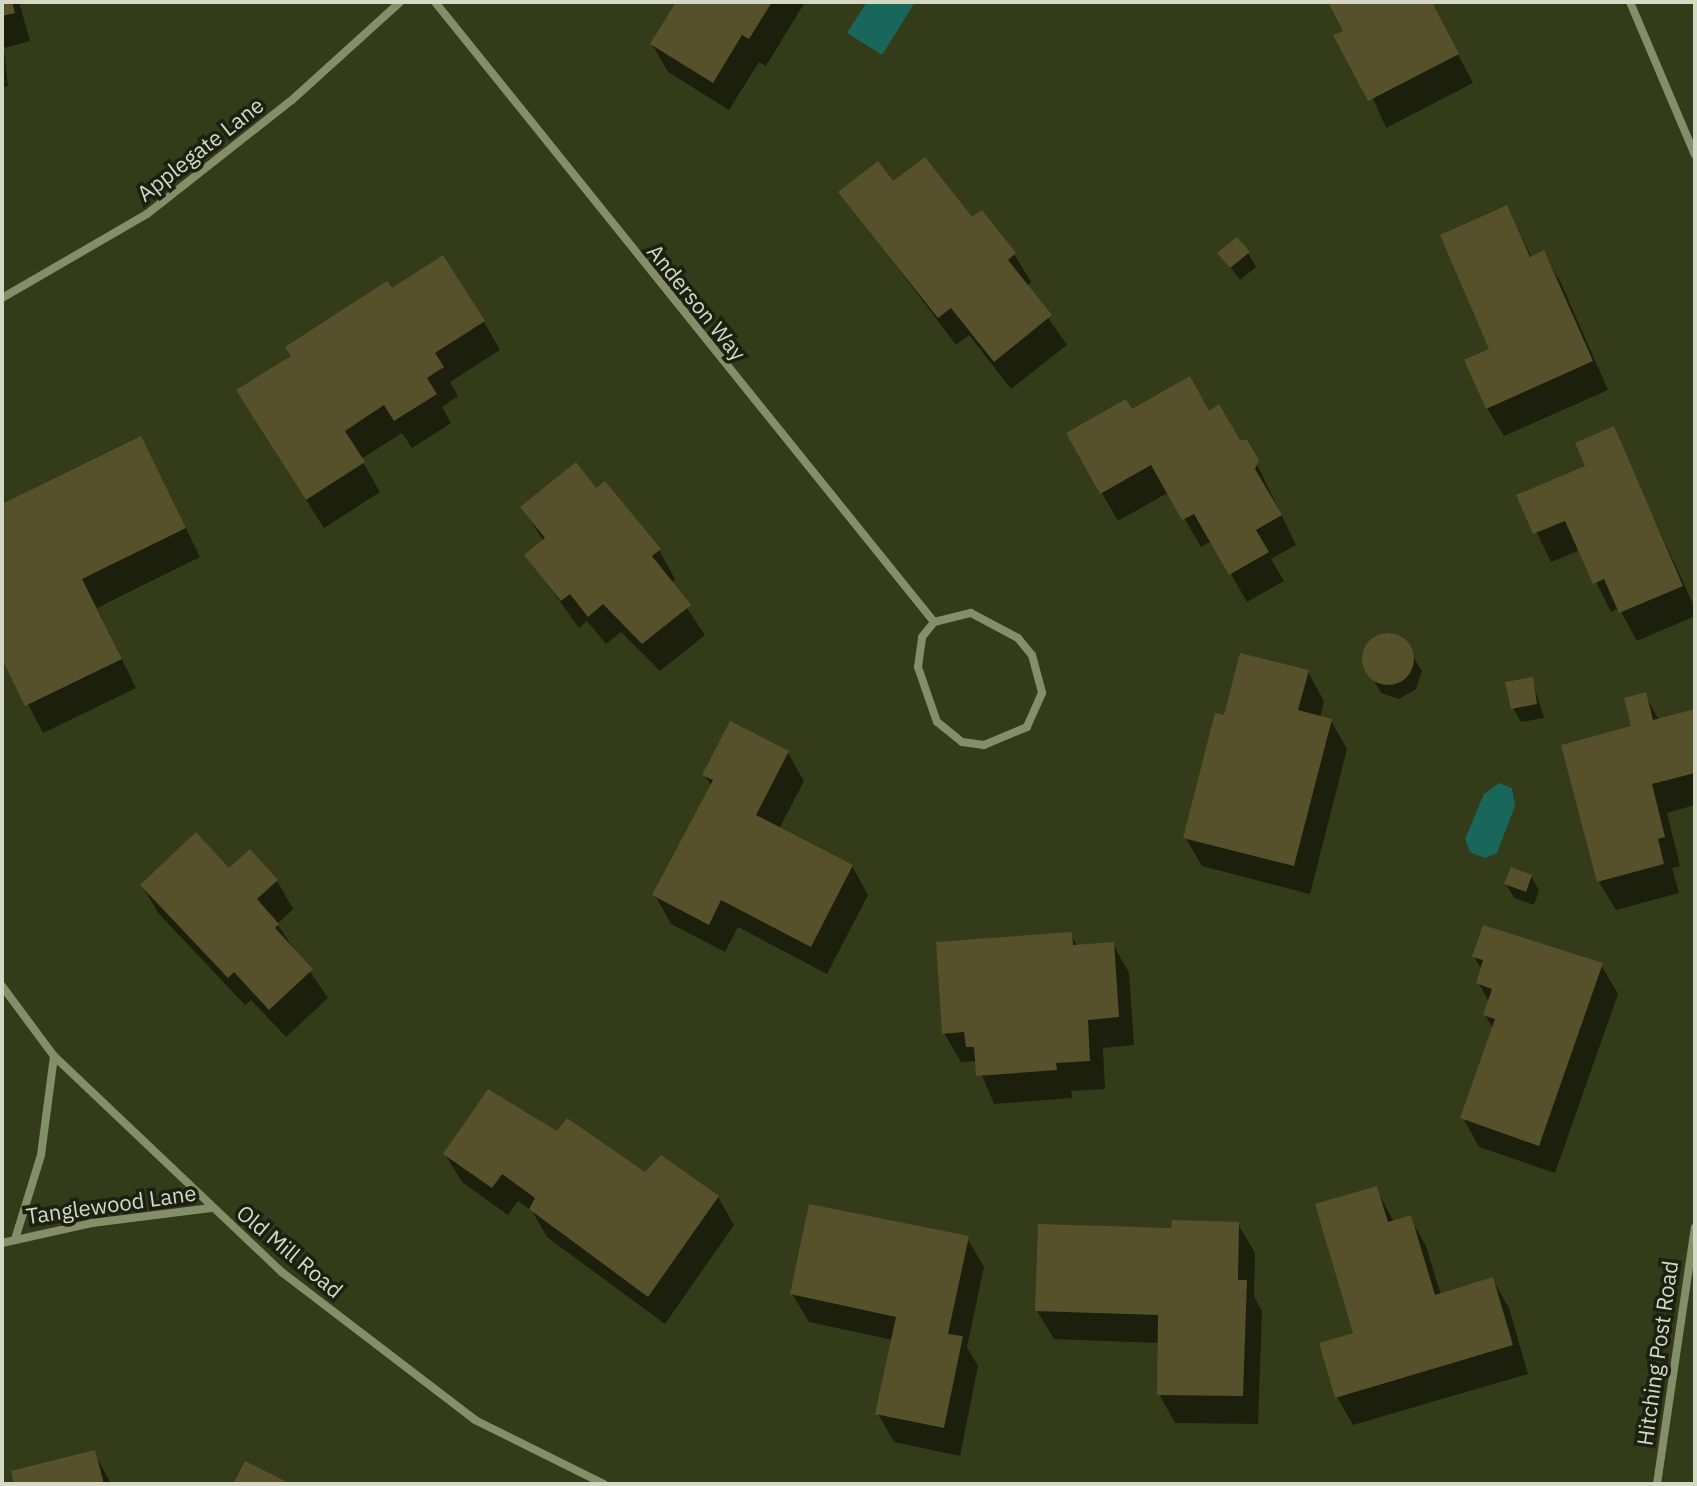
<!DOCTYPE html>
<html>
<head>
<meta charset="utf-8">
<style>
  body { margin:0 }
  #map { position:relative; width:1697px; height:1486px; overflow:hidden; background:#343b18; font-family:"IBM Plex Sans",sans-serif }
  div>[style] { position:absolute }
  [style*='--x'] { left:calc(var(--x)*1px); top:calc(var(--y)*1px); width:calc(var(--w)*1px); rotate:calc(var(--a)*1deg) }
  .water>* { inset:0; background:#19675b }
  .shadow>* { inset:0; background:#0007 }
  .building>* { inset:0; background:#56502b }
  .round { border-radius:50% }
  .minor>* { height:8px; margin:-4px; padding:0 4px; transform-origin:4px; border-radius:4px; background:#848e68 }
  span { translate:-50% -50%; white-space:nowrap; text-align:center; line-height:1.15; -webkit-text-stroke:7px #1d2011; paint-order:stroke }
  .street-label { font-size:22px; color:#d3d9c5 }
  .frame { position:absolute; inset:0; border:4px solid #d3d9c5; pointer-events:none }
</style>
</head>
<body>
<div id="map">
  <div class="water">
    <div style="clip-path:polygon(867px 2px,915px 2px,882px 55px,847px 33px)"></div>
    <div style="clip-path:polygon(1499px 783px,1512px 788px,1515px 806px,1497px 853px,1485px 858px,1470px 852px,1465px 839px,1484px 794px)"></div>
  </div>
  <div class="shadow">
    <div style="clip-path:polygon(2px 2px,19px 2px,30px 41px,4px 48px,8px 86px,2px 88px)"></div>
    <div style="clip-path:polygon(678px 2px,805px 2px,766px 66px,759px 62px,729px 110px,668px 72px,652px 44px)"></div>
    <div style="clip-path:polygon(1330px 2px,1430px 2px,1473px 83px,1386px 128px)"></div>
    <div style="clip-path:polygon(841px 192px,972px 220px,1014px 254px,1031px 282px,1026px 286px,1067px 345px,1011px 389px,969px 335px,956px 345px)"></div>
    <div style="clip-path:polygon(1506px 207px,1532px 258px,1543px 253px,1560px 281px,1608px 390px,1504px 436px,1487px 408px)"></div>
    <div style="clip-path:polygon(1220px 253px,1248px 253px,1256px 267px,1240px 280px)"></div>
    <div style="clip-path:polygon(391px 291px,484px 322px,500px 350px,450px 382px,458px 396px,442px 407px,451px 423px,412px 448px,402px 433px,361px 459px,380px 492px,324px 528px,255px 419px)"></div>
    <div style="clip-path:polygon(1132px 412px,1209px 413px,1238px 441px,1246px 442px,1296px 545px,1271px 559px,1284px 581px,1247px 602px,1212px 541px,1201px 547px,1169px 492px,1118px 521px,1068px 434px)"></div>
    <div style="clip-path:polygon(1613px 429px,1695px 608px,1695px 616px,1637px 641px,1619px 608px,1611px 612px,1580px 550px,1551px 562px,1519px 496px,1587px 467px)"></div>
    <div style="clip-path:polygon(156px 467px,200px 557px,97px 608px,136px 688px,43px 733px,2px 654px,2px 506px)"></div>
    <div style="clip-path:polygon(596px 490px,659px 550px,675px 579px,670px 583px,705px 635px,660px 671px,621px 632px,606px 644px,587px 621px,579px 628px,527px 556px,544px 542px,523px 508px)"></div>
    <div style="clip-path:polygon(1386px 633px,1403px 640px,1422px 671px,1416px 689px,1399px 699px,1381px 693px,1363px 661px,1369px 642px)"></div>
    <div style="clip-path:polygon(1308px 672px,1324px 701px,1320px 718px,1331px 721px,1347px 749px,1310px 894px,1202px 866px,1185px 837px,1225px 718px)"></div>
    <div style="clip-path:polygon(1532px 679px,1544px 718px,1521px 722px,1513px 708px)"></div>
    <div style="clip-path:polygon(1645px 695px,1659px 720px,1695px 711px,1695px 805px,1667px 813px,1680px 866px,1672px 868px,1679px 893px,1616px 910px,1599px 882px,1563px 746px,1634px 727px)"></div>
    <div style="clip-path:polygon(788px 753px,804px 781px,779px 829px,852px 866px,868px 895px,827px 974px,738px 927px,725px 952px,671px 924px,655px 895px,712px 787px,704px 774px)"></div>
    <div style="clip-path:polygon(229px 871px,277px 881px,293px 909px,277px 924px,328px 998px,286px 1037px,251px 1000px,245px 1005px,159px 914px,142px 886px)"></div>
    <div style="clip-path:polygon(1531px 876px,1539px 890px,1534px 905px,1514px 898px,1506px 884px)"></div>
    <div style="clip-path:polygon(1070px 934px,1078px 947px,1113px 944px,1129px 973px,1134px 1045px,1103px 1048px,1105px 1089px,1071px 1091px,1072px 1098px,994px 1104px,976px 1061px,961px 1062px,944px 1033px)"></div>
    <div style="clip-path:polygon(1474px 957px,1601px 965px,1618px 994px,1555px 1173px,1479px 1147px,1463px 1118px,1494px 1030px,1485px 1015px,1489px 1002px,1478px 982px,1482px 970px)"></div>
    <div style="clip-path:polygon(525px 1111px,558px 1134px,645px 1174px,718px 1197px,734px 1225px,665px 1324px,547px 1237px,532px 1211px,518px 1201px,508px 1215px,462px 1182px,445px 1154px)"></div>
    <div style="clip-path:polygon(1376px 1188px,1394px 1222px,1410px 1218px,1426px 1246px,1441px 1295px,1493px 1280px,1509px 1308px,1528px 1374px,1353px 1425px,1337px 1397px,1356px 1334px)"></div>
    <div style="clip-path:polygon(1238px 1224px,1255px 1253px,1254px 1296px,1262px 1311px,1258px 1424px,1175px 1423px,1159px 1394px,1160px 1343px,1054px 1339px,1037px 1311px,1173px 1230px)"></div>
    <div style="clip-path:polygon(967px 1238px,984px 1267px,967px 1347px,978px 1366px,960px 1456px,894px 1442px,878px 1414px,893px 1340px,809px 1322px,792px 1294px)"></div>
    <div style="clip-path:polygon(94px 1452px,111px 1484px,16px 1484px)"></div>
  </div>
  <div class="building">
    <div style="clip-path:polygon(2px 2px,12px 2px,15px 13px,2px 16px)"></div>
    <div style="clip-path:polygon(676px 2px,772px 2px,749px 39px,742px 35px,713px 83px,650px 44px)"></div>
    <div style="clip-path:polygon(1328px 2px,1432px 2px,1459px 54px,1368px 101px,1333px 35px,1343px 31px)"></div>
    <div style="clip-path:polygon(925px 157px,972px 217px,982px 210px,1016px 253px,1008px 260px,1052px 315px,994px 362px,951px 308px,938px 318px,838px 192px,878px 161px,893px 181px)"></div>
    <div style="clip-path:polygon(1507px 205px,1530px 257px,1544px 250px,1593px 361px,1486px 409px,1464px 360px,1489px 349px,1440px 235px)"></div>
    <div style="clip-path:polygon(1237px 237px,1250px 252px,1230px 268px,1217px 253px)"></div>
    <div style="clip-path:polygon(443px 255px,485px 321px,435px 353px,444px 367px,427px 378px,437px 394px,394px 421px,384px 405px,345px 431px,365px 462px,306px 500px,236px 390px,291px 356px,285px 347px,387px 281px,392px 288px)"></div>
    <div style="clip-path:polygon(1190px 376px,1209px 411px,1219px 404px,1240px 440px,1247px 440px,1259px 460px,1255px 469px,1282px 515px,1256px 530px,1269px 552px,1229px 575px,1194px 514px,1182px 520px,1151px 465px,1100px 494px,1066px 433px,1126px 399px,1132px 409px)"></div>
    <div style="clip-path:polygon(1614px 426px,1683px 586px,1619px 613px,1604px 579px,1593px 584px,1565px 521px,1533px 534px,1516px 495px,1585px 466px,1575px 443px)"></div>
    <div style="clip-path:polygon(141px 436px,186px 528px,82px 579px,122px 659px,25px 706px,2px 659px,2px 504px)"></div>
    <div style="clip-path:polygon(576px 462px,596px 488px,605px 481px,661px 549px,652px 556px,691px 605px,642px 644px,603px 604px,588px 617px,570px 594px,561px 601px,524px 555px,545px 538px,520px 507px)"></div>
    <div class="round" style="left:1362px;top:633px;width:52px;height:52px"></div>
    <div style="clip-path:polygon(1240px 653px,1309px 670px,1298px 710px,1332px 719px,1294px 866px,1183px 838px,1215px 713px,1224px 715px)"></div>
    <div style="clip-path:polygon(1533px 677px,1537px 704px,1511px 709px,1505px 682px)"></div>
    <div style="clip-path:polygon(1646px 692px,1653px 720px,1695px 709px,1695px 773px,1652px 784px,1665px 837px,1658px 839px,1664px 864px,1597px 882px,1561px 745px,1631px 726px,1624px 698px)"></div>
    <div style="clip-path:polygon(730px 721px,789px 751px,756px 815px,853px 865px,811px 947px,721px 900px,709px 925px,652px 895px,713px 780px,702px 775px)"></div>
    <div style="clip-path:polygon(196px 832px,229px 868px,250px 849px,278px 880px,257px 899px,279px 924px,275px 928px,313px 969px,269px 1010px,234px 972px,228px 978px,140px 885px)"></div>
    <div style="clip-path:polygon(1511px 867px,1532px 875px,1526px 892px,1504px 884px)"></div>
    <div style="clip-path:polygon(1483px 925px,1603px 963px,1539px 1146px,1460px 1118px,1495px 1019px,1483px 1015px,1492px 989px,1476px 983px,1483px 960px,1472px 957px)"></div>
    <div style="clip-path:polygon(1072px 932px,1073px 945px,1114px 942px,1119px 1017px,1088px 1020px,1090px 1061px,1056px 1063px,1057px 1070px,976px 1076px,974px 1047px,966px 1047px,964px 1032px,942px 1034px,936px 942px)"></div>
    <div style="clip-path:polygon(488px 1089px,557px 1131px,567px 1118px,645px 1172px,661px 1155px,719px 1196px,648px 1297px,529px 1209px,535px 1198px,502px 1174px,492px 1188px,443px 1154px)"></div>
    <div style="clip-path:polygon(1377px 1186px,1388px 1222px,1411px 1215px,1435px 1295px,1493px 1277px,1513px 1345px,1335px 1398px,1319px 1343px,1353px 1333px,1315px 1204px)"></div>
    <div style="clip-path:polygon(809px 1204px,969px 1236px,948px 1334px,963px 1336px,944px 1428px,875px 1414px,896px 1317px,790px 1294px)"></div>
    <div style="clip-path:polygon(1172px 1220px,1239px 1222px,1238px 1280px,1247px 1280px,1243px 1396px,1157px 1395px,1158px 1315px,1035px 1311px,1038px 1224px,1171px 1228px)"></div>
    <div style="clip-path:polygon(95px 1450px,104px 1484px,14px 1484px,11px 1471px)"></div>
    <div style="clip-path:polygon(245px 1461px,291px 1484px,233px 1484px)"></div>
  </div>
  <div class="minor">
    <div style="--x:435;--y:2;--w:796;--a:51.17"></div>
    <div style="--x:1630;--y:2;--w:166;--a:67"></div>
    <div style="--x:2;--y:298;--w:168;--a:-30.1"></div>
    <div style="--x:147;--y:214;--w:184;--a:-38.2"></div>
    <div style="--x:292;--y:100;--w:146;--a:-42.2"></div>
    <div style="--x:971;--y:613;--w:53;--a:28"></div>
    <div style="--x:1018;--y:638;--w:22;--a:51"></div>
    <div style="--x:1032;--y:655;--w:39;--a:75"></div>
    <div style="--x:1042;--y:693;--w:37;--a:114"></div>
    <div style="--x:1027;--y:727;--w:47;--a:157.3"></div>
    <div style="--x:984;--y:745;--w:22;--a:-172"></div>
    <div style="--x:962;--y:742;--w:32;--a:-141"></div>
    <div style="--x:937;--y:722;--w:58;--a:-109.1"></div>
    <div style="--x:918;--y:667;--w:30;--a:-82"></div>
    <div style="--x:922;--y:637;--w:19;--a:-51"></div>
    <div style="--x:934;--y:622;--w:38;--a:-14"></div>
    <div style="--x:2;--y:986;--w:87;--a:53.4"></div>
    <div style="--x:54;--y:1056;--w:315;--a:43.5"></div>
    <div style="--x:283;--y:1273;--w:242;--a:37.4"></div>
    <div style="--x:475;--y:1420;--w:144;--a:26.4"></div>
    <div style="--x:16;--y:1236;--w:85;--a:-72.8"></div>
    <div style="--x:41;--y:1155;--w:100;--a:-82.5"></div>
    <div style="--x:2;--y:1243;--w:92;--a:-12.5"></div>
    <div style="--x:92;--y:1223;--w:120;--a:-7.2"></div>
    <div style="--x:1657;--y:1484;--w:259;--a:-81.6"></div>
  </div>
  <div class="street-label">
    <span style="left:200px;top:149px;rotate:-38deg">Applegate Lane</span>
    <span style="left:697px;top:302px;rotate:51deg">Anderson Way</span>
    <span style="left:111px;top:1204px;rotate:-8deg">Tanglewood Lane</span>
    <span style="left:290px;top:1251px;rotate:40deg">Old Mill Road</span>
    <span style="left:1657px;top:1353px;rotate:-82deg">Hitching Post Road</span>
  </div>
  <div class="frame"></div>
</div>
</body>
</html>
